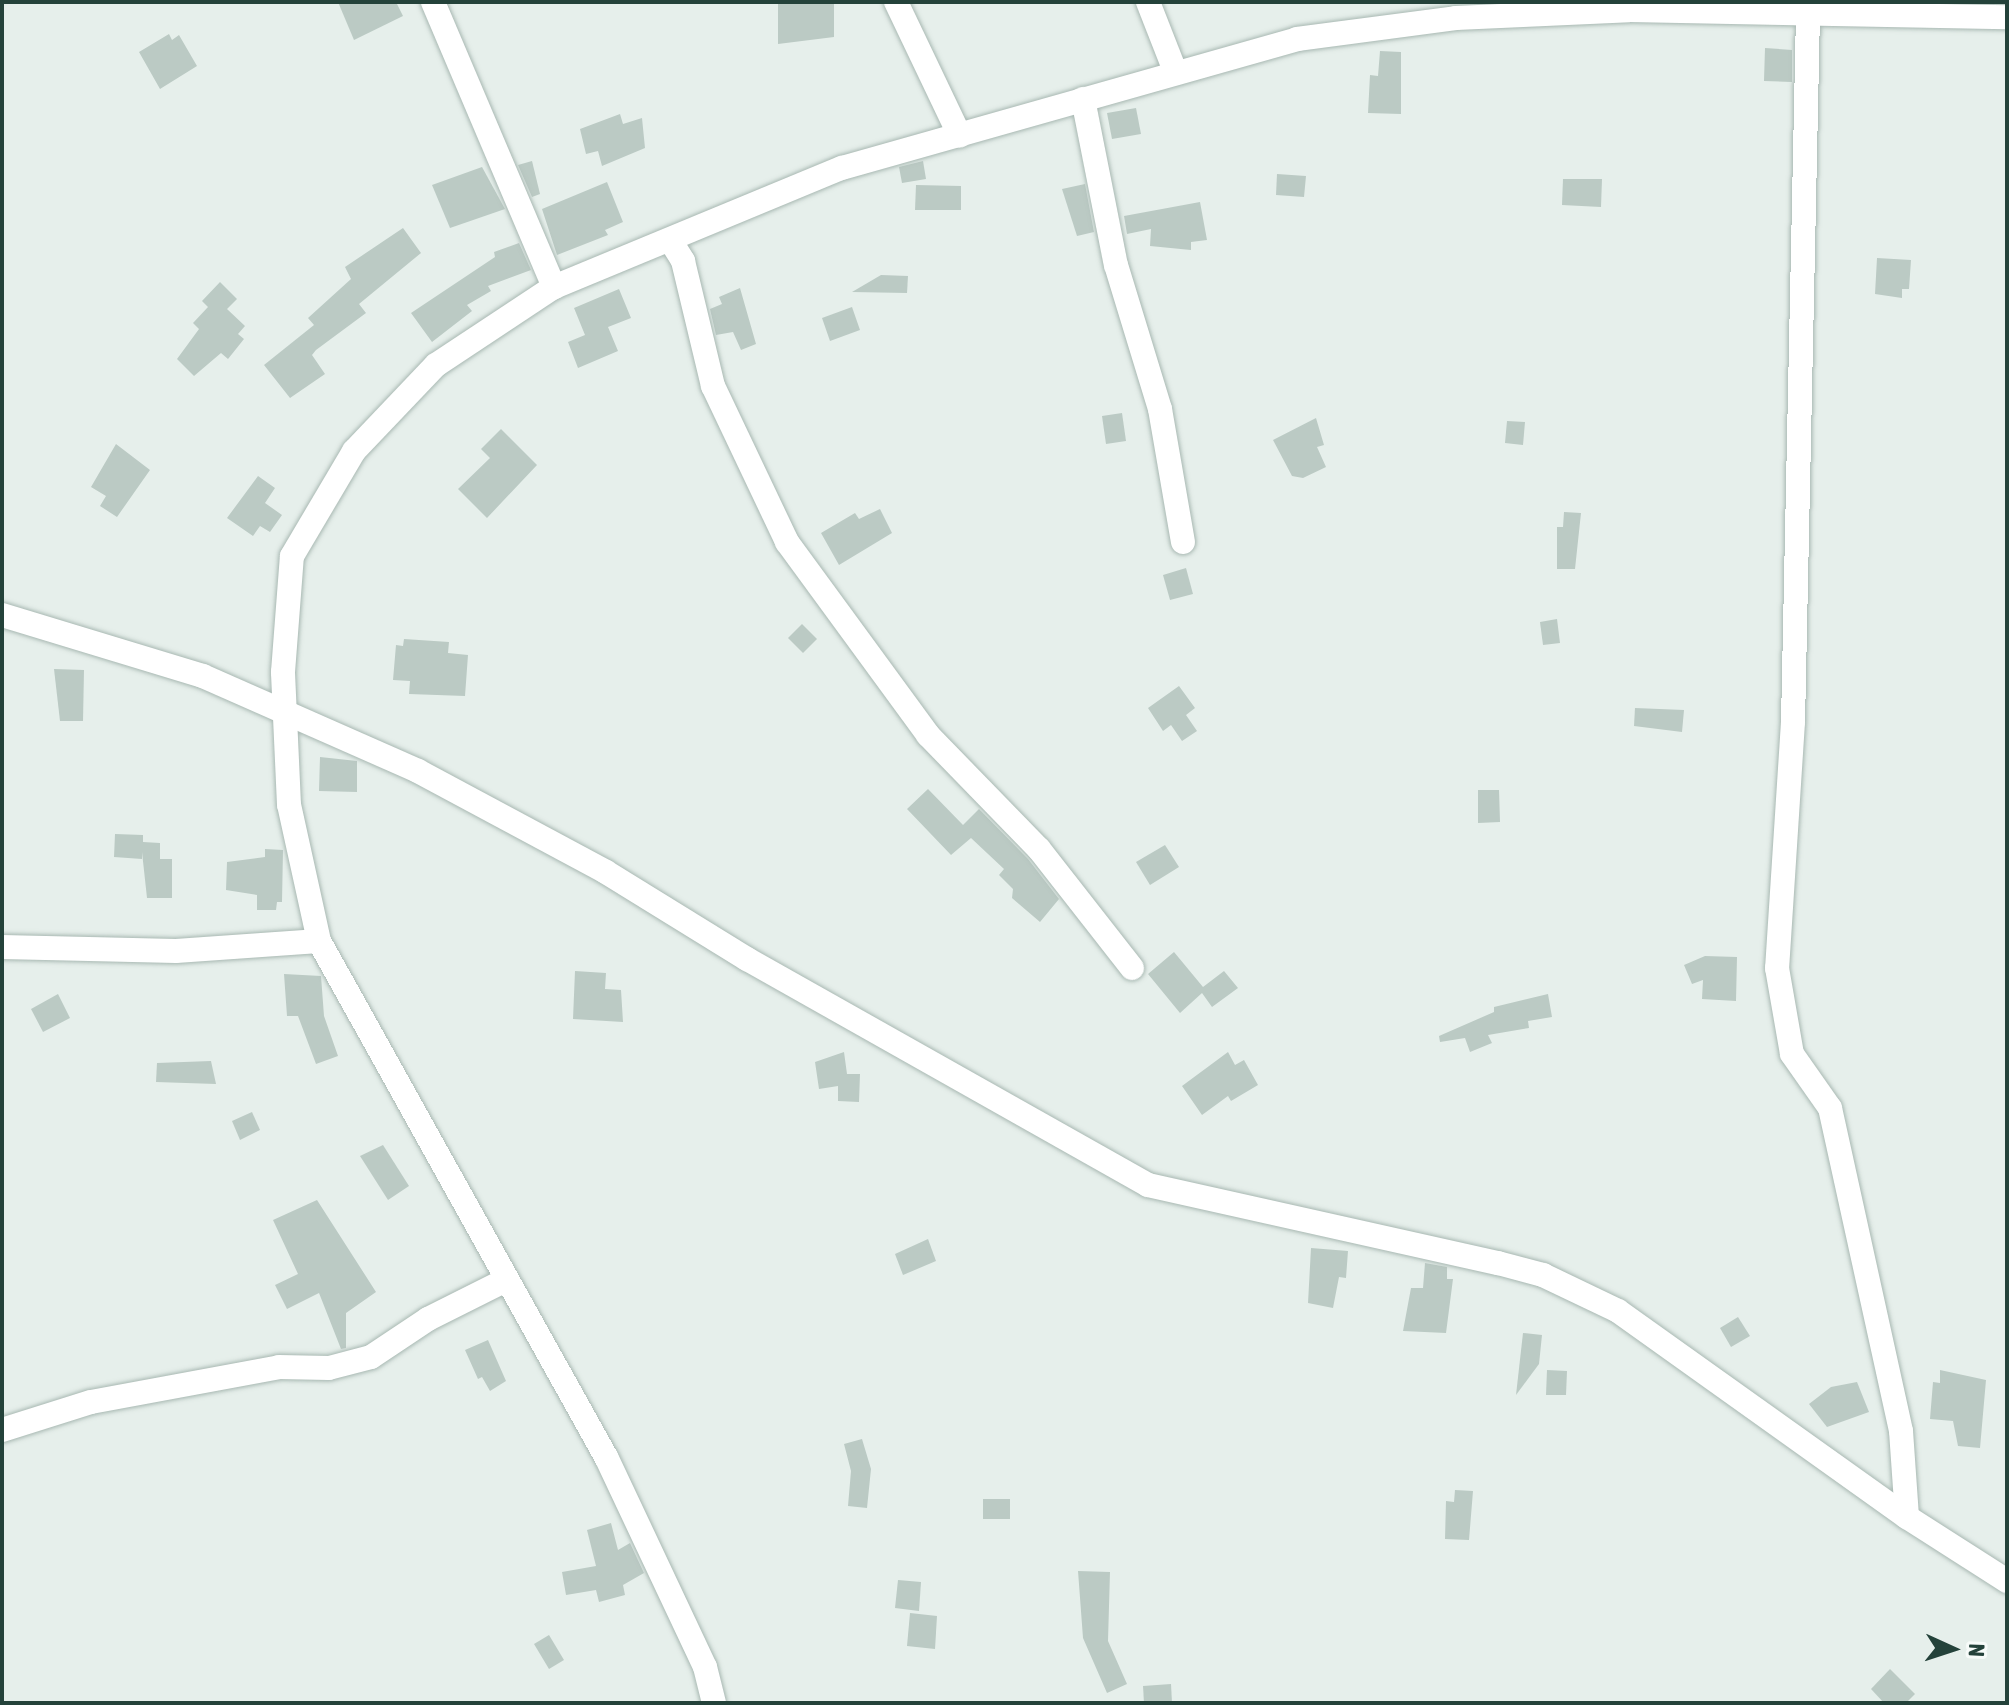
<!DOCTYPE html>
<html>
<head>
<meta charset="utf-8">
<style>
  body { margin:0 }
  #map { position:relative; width:2009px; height:1705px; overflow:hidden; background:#e6efeb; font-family:"Asap Condensed",sans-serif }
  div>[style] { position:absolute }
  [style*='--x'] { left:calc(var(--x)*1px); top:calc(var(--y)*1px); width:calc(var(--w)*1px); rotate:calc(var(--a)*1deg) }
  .building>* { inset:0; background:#bbcac4 }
  .roads { filter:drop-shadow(0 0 2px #a8b8b2) drop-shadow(0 0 2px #a8b8b2) }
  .minor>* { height:24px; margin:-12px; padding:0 12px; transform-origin:12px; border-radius:12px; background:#fff }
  span { translate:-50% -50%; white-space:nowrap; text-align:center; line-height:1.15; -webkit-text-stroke:7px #f7fbf9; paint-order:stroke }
  .frame { position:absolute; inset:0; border:4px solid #24423a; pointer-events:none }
  .north { position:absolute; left:1913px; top:1609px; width:80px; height:80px; -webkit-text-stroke:6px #f7fbf9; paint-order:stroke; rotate:93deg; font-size:22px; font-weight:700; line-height:32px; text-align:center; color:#24423a }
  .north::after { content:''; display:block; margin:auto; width:28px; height:36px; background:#24423a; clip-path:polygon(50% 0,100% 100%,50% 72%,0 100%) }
</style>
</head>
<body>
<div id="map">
  <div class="building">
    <div style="clip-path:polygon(338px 2px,396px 2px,403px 16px,354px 40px)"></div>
    <div style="clip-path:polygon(778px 2px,834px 2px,834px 37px,778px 44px)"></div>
    <div style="clip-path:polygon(169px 34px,172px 40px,179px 35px,197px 66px,160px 89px,139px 52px)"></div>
    <div style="clip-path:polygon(1765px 48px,1792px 50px,1792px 82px,1764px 81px)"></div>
    <div style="clip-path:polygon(1380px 51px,1401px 52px,1401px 114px,1368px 113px,1370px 75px,1378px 76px)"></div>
    <div style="clip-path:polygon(1136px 108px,1141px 134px,1112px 139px,1107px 113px)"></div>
    <div style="clip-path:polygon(620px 114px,623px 124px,642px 118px,645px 148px,602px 166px,598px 151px,586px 154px,580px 129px)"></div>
    <div style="clip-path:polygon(532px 161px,540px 194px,532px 197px,518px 165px)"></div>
    <div style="clip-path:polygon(923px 161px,926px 179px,902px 183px,899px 167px)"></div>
    <div style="clip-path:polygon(482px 167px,505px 209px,450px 228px,432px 185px)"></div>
    <div style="clip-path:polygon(1277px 174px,1306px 176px,1304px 197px,1276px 195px)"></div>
    <div style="clip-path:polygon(1563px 179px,1602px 179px,1601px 207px,1562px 205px)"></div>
    <div style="clip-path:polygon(607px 182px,623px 222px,605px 230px,608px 235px,557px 255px,542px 209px)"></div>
    <div style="clip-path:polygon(1085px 184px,1094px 232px,1077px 236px,1062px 189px)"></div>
    <div style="clip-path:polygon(916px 185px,961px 186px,961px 210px,915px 210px)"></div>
    <div style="clip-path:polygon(1200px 202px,1207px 240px,1191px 242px,1191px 250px,1150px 246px,1151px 229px,1127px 234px,1124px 216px)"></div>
    <div style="clip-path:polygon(403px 228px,421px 253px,359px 304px,366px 313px,316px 350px,312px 355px,325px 374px,290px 398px,264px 365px,314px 325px,308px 318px,351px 279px,345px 267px)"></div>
    <div style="clip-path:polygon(519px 243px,531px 270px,488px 286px,491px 291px,467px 305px,472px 311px,432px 342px,411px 313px,495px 257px,494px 252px)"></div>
    <div style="clip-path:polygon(1877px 258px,1911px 260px,1909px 289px,1902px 289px,1902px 298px,1875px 294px)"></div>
    <div style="clip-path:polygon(881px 275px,908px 276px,907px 293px,852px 292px)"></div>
    <div style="clip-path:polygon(220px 282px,237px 299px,227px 309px,245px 326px,238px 334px,244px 339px,228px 359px,221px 353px,194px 376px,177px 359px,199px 329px,193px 323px,208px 307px,202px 301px)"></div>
    <div style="clip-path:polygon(740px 288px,756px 344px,741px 350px,733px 332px,716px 335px,710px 309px,722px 304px,719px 297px)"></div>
    <div style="clip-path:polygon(619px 289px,631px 318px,608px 327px,618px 351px,578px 368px,568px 342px,585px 335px,574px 308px)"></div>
    <div style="clip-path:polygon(852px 307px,860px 330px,830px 341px,822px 318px)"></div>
    <div style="clip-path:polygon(1122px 413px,1126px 441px,1106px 444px,1102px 416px)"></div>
    <div style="clip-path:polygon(1316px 418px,1324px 445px,1317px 447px,1326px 467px,1303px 478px,1292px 476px,1273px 440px)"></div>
    <div style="clip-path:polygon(1507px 421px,1525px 422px,1523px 445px,1505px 443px)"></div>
    <div style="clip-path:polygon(501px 429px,537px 465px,487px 518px,458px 489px,490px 458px,481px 449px)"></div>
    <div style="clip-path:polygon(116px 444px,150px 470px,117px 517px,100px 506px,106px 496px,91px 487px)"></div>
    <div style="clip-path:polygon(258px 476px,275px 488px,265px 503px,282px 515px,270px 532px,260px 526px,253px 536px,227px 518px)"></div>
    <div style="clip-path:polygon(880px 509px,892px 533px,839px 565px,821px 533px,855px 513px,859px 519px)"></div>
    <div style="clip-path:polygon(1564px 512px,1581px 513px,1575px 569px,1557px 569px,1557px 527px,1563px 527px)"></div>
    <div style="clip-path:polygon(1186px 568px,1193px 594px,1170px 600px,1163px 575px)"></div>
    <div style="clip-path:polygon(1557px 619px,1560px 643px,1543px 645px,1540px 622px)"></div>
    <div style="clip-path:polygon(802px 624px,817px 639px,803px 653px,788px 638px)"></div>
    <div style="clip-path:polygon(404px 639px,449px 642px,448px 653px,468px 655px,465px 696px,409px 694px,410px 681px,393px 680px,396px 645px,403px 646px)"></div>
    <div style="clip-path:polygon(54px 669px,84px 670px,83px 721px,60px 721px)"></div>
    <div style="clip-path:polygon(1179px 686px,1195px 708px,1186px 715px,1197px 731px,1182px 741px,1171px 725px,1163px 731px,1148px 708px)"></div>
    <div style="clip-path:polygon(1635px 708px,1684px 710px,1682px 732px,1634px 726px)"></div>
    <div style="clip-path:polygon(320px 757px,357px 761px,357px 792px,319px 791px)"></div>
    <div style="clip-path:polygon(928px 789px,963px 825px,979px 809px,1028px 859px,1059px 899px,1040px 922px,1012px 898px,1013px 889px,999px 875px,1004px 869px,971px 838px,951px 855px,907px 809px)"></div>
    <div style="clip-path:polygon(1478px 790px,1499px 790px,1500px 822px,1478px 823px)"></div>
    <div style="clip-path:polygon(115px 834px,143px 835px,143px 842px,160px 843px,160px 859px,172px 859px,172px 898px,147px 898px,142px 852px,142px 859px,114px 857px)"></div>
    <div style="clip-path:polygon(1165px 845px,1179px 867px,1150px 885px,1136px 862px)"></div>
    <div style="clip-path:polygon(265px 849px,283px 850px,282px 902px,277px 902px,276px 910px,257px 910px,257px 895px,226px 890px,227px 862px,265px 857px)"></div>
    <div style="clip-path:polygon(1174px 952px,1203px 987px,1224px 971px,1238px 988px,1212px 1007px,1202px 993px,1180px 1013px,1148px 974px)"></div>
    <div style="clip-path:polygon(1705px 956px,1737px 957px,1736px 1001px,1702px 999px,1703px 980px,1692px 984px,1684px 965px)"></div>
    <div style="clip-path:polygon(575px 971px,606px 973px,605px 989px,621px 990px,623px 1022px,573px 1019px)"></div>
    <div style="clip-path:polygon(284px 974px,321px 976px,324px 1016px,338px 1056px,316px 1064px,298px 1016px,287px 1016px)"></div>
    <div style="clip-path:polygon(58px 994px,70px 1018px,43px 1032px,31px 1009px)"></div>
    <div style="clip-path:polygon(1548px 994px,1552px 1017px,1528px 1021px,1529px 1028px,1488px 1035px,1492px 1043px,1470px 1052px,1465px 1038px,1440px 1042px,1439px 1036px,1494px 1012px,1494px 1007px)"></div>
    <div style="clip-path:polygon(844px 1052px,847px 1074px,860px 1074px,859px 1102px,838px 1101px,838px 1086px,819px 1089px,815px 1062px)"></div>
    <div style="clip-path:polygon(1228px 1052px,1235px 1065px,1244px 1060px,1258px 1085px,1231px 1101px,1228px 1096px,1202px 1115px,1182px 1086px)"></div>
    <div style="clip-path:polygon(211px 1061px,216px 1084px,156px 1082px,157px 1063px)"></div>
    <div style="clip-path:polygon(252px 1112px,260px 1130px,240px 1140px,232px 1121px)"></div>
    <div style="clip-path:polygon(383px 1145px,409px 1186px,388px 1200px,360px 1156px)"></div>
    <div style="clip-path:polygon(317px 1200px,376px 1292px,346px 1313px,346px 1348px,341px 1349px,319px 1293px,287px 1309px,275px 1285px,298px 1274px,273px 1220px)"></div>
    <div style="clip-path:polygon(928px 1239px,936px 1261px,903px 1275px,895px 1254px)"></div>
    <div style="clip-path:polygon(1311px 1248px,1348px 1251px,1346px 1278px,1339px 1277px,1333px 1308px,1308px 1303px)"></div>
    <div style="clip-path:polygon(1425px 1263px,1447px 1267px,1447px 1279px,1453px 1279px,1446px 1333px,1403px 1331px,1411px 1288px,1423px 1288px)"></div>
    <div style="clip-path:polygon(1738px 1317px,1750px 1336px,1731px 1347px,1720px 1328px)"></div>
    <div style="clip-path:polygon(1523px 1333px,1542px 1335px,1539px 1364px,1516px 1395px)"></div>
    <div style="clip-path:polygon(488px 1340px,506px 1381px,490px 1391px,482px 1377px,478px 1379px,465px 1350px)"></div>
    <div style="clip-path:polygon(1547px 1370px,1567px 1371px,1566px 1395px,1546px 1395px)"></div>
    <div style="clip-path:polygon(1940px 1370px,1986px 1380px,1980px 1448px,1958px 1446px,1953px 1421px,1930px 1419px,1933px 1382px,1940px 1383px)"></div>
    <div style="clip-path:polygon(1857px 1382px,1869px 1412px,1827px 1427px,1809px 1404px,1831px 1387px)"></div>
    <div style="clip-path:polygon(862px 1439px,871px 1469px,867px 1508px,848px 1506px,851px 1471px,844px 1444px)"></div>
    <div style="clip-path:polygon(1455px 1490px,1473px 1491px,1469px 1540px,1445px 1539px,1446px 1501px,1454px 1502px)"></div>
    <div style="clip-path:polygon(983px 1499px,1010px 1499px,1010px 1519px,983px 1519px)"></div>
    <div style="clip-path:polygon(611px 1523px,618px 1550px,630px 1543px,644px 1573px,623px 1585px,625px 1595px,599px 1602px,596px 1590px,566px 1595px,562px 1572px,596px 1566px,587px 1530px)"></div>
    <div style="clip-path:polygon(1078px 1571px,1110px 1572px,1108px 1641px,1127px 1684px,1107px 1693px,1083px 1638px)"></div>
    <div style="clip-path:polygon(898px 1580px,921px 1582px,919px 1611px,895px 1608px)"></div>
    <div style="clip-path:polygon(910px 1613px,937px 1616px,935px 1649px,907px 1646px)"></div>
    <div style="clip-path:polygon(549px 1635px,564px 1660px,549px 1669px,534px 1644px)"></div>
    <div style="clip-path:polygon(1890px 1669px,1915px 1694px,1906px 1703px,1884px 1703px,1871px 1689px)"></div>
    <div style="clip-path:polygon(1171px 1684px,1172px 1703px,1144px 1703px,1143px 1686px)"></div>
  </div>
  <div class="roads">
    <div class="minor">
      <div style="--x:433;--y:2;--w:310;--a:67"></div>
      <div style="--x:896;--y:2;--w:148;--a:64.5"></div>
      <div style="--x:1148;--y:2;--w:74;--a:68.6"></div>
      <div style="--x:1808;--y:13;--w:709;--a:91.21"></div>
      <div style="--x:1793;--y:722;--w:247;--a:93.7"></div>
      <div style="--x:1777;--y:968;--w:87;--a:80.1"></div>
      <div style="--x:1792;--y:1054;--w:66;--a:54.9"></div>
      <div style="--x:1830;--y:1108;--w:331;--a:77.6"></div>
      <div style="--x:1901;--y:1431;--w:86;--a:86"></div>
      <div style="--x:1083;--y:99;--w:169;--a:78.8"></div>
      <div style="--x:1116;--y:265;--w:151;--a:73"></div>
      <div style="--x:1160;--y:409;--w:135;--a:80.2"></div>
      <div style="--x:670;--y:240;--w:25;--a:58"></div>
      <div style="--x:683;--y:261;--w:129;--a:76.5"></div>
      <div style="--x:713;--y:386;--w:173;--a:64.6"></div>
      <div style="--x:787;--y:542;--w:239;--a:53.8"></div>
      <div style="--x:928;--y:735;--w:159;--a:45.8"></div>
      <div style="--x:1039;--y:849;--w:151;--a:52"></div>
      <div style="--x:2;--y:615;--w:210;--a:16.9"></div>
      <div style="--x:203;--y:676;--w:235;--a:23.8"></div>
      <div style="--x:418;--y:771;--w:213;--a:28.2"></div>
      <div style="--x:606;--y:872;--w:166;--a:31.7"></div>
      <div style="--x:747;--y:959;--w:460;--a:29.4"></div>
      <div style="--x:1148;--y:1185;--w:359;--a:12.6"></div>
      <div style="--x:1498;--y:1263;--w:47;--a:14.9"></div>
      <div style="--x:1543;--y:1275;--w:83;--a:25.6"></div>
      <div style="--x:1618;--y:1311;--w:355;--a:35.5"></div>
      <div style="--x:1907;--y:1517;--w:119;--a:32.6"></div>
      <div style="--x:2;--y:947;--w:174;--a:1.3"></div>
      <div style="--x:176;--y:951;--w:143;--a:-4"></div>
      <div style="--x:2;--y:1430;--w:93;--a:-17.5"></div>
      <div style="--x:91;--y:1402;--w:191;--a:-10.5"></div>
      <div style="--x:279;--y:1367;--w:50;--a:1.1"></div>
      <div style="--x:329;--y:1368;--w:43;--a:-14.7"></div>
      <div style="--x:371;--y:1357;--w:69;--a:-33.7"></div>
      <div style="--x:428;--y:1319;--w:87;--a:-26.6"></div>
      <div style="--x:714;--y:1703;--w:37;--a:-104"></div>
      <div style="--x:705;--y:1667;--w:232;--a:-115.2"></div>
      <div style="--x:606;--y:1457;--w:590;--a:-119.08"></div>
      <div style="--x:319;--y:941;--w:139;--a:-102.4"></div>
      <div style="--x:289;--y:805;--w:133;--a:-92.6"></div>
      <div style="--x:283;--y:672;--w:116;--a:-85.6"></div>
      <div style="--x:292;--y:556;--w:122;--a:-59.4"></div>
      <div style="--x:354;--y:451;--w:119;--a:-46.4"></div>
      <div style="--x:436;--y:365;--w:141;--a:-33.5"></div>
      <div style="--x:554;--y:287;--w:312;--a:-22.5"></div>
      <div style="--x:842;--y:168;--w:473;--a:-15.8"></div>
      <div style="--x:1297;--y:39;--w:160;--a:-7.5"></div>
      <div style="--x:1456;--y:18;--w:173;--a:-2.6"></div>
      <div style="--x:1629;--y:10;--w:378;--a:1.1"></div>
    </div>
  </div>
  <div class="frame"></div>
  <div class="north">N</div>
</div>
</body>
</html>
